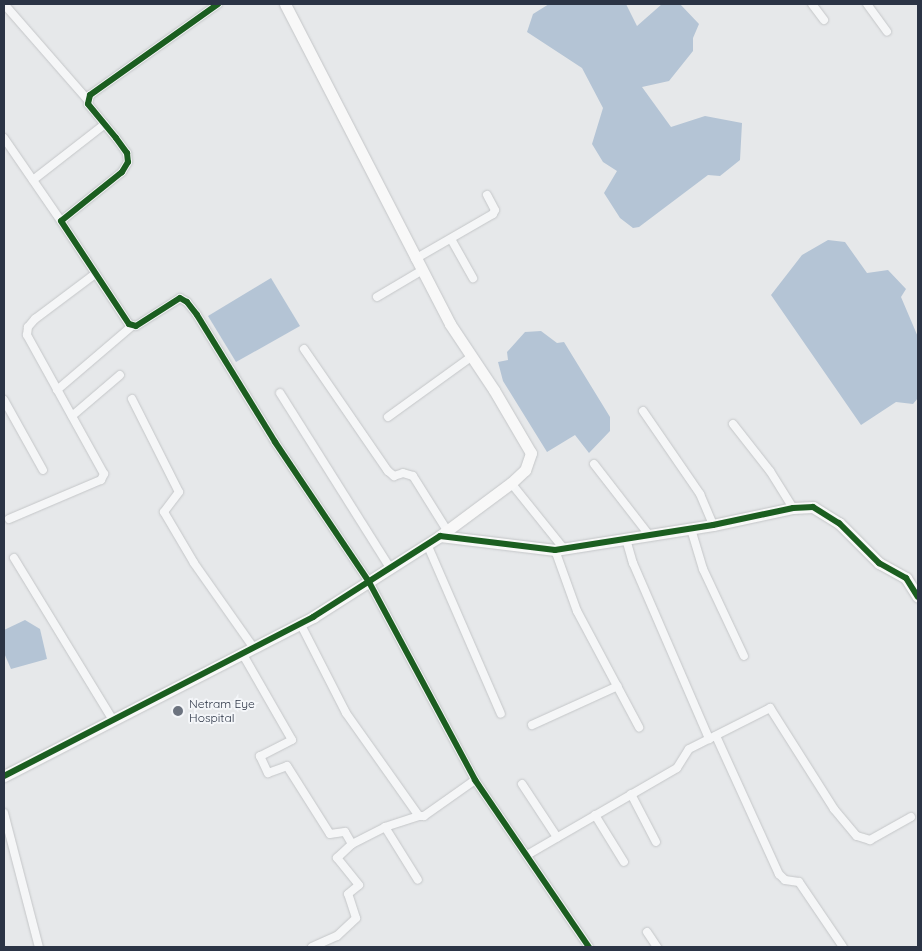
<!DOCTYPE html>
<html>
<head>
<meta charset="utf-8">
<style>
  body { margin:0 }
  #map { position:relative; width:922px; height:951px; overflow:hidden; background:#e6e8ea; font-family:Quicksand,sans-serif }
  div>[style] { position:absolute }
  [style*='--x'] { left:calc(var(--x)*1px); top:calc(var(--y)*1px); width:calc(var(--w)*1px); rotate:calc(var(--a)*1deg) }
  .water>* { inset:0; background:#b4c4d5 }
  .roads { filter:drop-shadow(0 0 1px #c4c6c8) drop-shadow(0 0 1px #c4c6c8) }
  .street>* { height:8px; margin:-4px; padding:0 4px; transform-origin:4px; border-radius:4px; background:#f5f6f7 }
  .secondary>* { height:11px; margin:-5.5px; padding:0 5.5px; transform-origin:5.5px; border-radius:5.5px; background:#f8f8f8 }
  .cycleway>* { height:6px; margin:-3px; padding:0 3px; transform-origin:3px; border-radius:3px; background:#1b5e20 }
  .dots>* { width:14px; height:14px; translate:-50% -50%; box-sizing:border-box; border:2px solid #f4f6f9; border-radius:50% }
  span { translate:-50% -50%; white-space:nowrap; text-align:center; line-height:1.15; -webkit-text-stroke:4px #f4f6f9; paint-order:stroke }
  .poi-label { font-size:12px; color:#2b3445 }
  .left { translate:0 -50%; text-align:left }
  .frame { position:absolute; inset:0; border:5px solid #2b3445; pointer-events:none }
</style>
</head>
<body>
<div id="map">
  <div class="water">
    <div style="clip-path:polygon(549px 4px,626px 4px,637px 26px,662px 4px,680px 4px,699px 24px,693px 38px,693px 51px,669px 81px,642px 87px,671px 127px,705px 116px,742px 123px,740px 160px,720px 176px,708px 175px,639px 227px,633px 228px,620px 218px,604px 193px,617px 171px,603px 162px,592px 144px,603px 108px,582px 68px,527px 32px,533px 14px)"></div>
    <div style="clip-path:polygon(828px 240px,845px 242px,867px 273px,888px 270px,906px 289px,901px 297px,918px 337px,918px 398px,913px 404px,896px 402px,861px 425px,771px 295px,802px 255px)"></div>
    <div style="clip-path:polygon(271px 278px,300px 326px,236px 362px,208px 316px)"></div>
    <div style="clip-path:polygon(541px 331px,557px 343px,564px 342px,610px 417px,610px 431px,589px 453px,575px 435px,547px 452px,503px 381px,498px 362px,508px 360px,507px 352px,525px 332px)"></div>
    <div style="clip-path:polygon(25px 620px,40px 629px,47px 659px,11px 669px,4px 653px,4px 630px)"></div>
  </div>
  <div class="roads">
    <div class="street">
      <div style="--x:4;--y:4;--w:126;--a:48.9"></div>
      <div style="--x:218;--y:4;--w:157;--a:144.6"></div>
      <div style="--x:90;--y:95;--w:9;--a:103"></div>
      <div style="--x:88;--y:104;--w:44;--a:50.5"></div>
      <div style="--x:116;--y:138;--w:19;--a:54"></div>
      <div style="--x:127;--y:153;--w:9;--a:84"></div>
      <div style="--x:128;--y:162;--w:12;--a:121"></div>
      <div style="--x:122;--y:172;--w:78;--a:141.2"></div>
      <div style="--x:61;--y:221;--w:123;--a:56.6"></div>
      <div style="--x:129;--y:324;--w:7;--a:16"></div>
      <div style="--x:136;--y:326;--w:52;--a:-32.5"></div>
      <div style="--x:180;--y:298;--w:8;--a:30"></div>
      <div style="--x:187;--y:302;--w:16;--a:52"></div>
      <div style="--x:197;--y:315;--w:149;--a:58.4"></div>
      <div style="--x:275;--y:442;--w:169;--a:56.1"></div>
      <div style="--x:369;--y:582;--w:225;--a:61.8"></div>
      <div style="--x:475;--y:780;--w:202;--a:55.7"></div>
      <div style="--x:812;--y:4;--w:20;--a:53"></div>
      <div style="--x:867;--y:4;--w:34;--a:54"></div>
      <div style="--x:4;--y:138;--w:101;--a:55.5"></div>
      <div style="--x:33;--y:180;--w:91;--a:-37.9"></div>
      <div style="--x:451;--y:239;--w:45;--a:60.6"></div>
      <div style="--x:415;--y:259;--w:90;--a:-30"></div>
      <div style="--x:493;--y:214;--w:4;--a:-63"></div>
      <div style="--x:495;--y:210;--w:17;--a:-118"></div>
      <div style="--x:377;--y:297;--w:51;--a:-30.6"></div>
      <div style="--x:304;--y:349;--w:148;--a:55.5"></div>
      <div style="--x:388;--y:471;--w:8;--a:40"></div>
      <div style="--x:394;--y:476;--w:9;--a:-18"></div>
      <div style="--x:403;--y:473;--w:10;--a:17"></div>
      <div style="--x:413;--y:476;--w:66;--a:58"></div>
      <div style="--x:57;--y:390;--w:99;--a:-40.5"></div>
      <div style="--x:280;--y:393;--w:207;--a:57.8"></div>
      <div style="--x:132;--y:399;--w:104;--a:63.2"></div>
      <div style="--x:179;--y:492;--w:25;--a:127"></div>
      <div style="--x:164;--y:512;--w:59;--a:59.5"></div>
      <div style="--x:194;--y:563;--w:103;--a:54.9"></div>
      <div style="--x:4;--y:400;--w:80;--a:60.9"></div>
      <div style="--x:643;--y:411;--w:101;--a:55.5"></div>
      <div style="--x:700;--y:494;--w:34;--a:67"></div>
      <div style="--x:72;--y:416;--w:63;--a:-40.5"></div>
      <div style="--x:388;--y:417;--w:102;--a:-35.9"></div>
      <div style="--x:733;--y:424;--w:60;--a:51.8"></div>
      <div style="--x:770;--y:471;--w:44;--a:58.1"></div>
      <div style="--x:594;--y:464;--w:90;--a:52.2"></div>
      <div style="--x:511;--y:483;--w:85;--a:51.2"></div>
      <div style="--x:9;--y:519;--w:100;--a:-23"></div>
      <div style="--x:101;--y:480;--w:7;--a:-63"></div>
      <div style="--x:104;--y:474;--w:159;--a:-119"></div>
      <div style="--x:27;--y:335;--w:8;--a:-83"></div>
      <div style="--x:28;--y:327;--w:11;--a:-49"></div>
      <div style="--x:35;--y:319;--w:75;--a:-36.9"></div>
      <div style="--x:691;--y:529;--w:42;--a:73.3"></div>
      <div style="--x:703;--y:569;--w:96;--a:64.8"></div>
      <div style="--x:626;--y:539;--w:25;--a:74"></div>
      <div style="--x:633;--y:563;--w:192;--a:66.6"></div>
      <div style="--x:427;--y:544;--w:185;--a:66.5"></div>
      <div style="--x:555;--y:550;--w:65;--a:70.2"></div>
      <div style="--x:577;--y:611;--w:132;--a:61.9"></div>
      <div style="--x:14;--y:558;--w:190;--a:58.6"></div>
      <div style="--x:300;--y:623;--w:101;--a:62.9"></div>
      <div style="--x:346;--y:713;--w:126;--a:54.7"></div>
      <div style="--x:419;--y:816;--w:5;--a:0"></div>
      <div style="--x:424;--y:816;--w:62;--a:-35.2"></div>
      <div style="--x:242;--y:653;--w:100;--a:60.1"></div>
      <div style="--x:292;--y:740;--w:36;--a:153"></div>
      <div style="--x:260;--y:756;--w:19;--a:65"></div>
      <div style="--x:268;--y:773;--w:20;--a:-20"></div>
      <div style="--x:287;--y:766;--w:80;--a:57.7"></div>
      <div style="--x:330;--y:834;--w:15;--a:-8"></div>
      <div style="--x:345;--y:832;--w:14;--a:60"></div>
      <div style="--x:532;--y:725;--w:94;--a:-24.4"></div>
      <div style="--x:716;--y:736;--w:152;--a:65.5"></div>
      <div style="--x:779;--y:874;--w:8;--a:45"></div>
      <div style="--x:785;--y:880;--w:14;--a:8"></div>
      <div style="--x:799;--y:882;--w:78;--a:55.9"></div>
      <div style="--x:522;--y:784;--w:64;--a:56.6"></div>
      <div style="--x:631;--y:794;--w:54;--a:62.5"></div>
      <div style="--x:4;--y:813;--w:138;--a:75.4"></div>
      <div style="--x:595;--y:815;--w:55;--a:58.3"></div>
      <div style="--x:385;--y:827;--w:62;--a:58.1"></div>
      <div style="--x:527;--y:855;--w:173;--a:-30.1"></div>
      <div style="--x:677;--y:768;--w:22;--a:-58"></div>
      <div style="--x:689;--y:749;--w:91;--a:-26.8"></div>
      <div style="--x:770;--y:708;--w:120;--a:57.6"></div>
      <div style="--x:834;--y:809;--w:35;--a:50"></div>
      <div style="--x:857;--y:836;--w:14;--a:17"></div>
      <div style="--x:870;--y:840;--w:47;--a:-29.3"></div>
      <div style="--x:647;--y:932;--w:18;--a:56"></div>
      <div style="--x:312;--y:947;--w:27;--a:-24"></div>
      <div style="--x:337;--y:936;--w:26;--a:-43"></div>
      <div style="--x:356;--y:918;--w:25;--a:-108"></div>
      <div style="--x:348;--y:894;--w:14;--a:-39"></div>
      <div style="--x:359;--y:885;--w:35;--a:-129"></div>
      <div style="--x:337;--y:858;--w:21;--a:-43"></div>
      <div style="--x:352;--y:844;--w:37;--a:-27"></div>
      <div style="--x:385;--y:827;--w:36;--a:-18"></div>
    </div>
    <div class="secondary">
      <div style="--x:285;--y:4;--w:360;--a:62.7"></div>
      <div style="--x:450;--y:324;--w:79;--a:56.3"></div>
      <div style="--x:494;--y:390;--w:73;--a:59.6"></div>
      <div style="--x:531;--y:453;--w:18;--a:109"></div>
      <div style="--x:525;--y:470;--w:19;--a:137"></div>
      <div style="--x:511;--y:483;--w:89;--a:143.3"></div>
      <div style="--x:4;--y:776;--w:348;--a:-27.2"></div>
      <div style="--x:313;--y:617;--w:151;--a:-32.5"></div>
      <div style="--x:440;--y:536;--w:116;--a:6.9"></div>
      <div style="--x:555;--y:550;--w:160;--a:-9"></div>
      <div style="--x:713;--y:525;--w:82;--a:-12"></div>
      <div style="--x:793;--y:508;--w:20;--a:-3"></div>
      <div style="--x:813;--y:507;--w:31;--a:32"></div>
      <div style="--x:839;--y:523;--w:57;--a:45"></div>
      <div style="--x:879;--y:563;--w:31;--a:29"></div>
      <div style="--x:906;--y:578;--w:22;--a:58"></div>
    </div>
  </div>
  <div class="cycleway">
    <div style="--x:218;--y:4;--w:157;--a:144.6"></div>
    <div style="--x:90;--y:95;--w:9;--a:103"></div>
    <div style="--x:88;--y:104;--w:44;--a:50.5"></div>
    <div style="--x:116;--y:138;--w:19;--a:54"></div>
    <div style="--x:127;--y:153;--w:9;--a:84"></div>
    <div style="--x:128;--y:162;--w:12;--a:121"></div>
    <div style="--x:122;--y:172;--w:78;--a:141.2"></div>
    <div style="--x:61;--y:221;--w:123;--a:56.6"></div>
    <div style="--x:129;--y:324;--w:7;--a:16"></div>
    <div style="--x:136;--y:326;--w:52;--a:-32.5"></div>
    <div style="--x:180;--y:298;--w:8;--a:30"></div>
    <div style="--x:187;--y:302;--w:16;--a:52"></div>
    <div style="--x:197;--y:315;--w:149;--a:58.4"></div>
    <div style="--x:275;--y:442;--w:169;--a:56.1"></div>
    <div style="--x:369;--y:582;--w:225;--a:61.8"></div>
    <div style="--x:475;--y:780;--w:202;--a:55.7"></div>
    <div style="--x:4;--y:776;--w:348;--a:-27.2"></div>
    <div style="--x:313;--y:617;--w:151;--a:-32.5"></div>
    <div style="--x:440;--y:536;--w:116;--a:6.9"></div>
    <div style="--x:555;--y:550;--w:160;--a:-9"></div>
    <div style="--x:713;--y:525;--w:82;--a:-12"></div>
    <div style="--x:793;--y:508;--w:20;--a:-3"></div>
    <div style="--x:813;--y:507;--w:31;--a:32"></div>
    <div style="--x:839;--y:523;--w:57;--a:45"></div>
    <div style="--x:879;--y:563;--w:31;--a:29"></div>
    <div style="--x:906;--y:578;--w:22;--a:58"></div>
  </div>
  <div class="dots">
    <div style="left:178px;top:711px;background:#6c737f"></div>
  </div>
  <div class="poi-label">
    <span class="left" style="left:189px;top:711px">Netram Eye<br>Hospital</span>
  </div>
  <div class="frame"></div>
</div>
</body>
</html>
